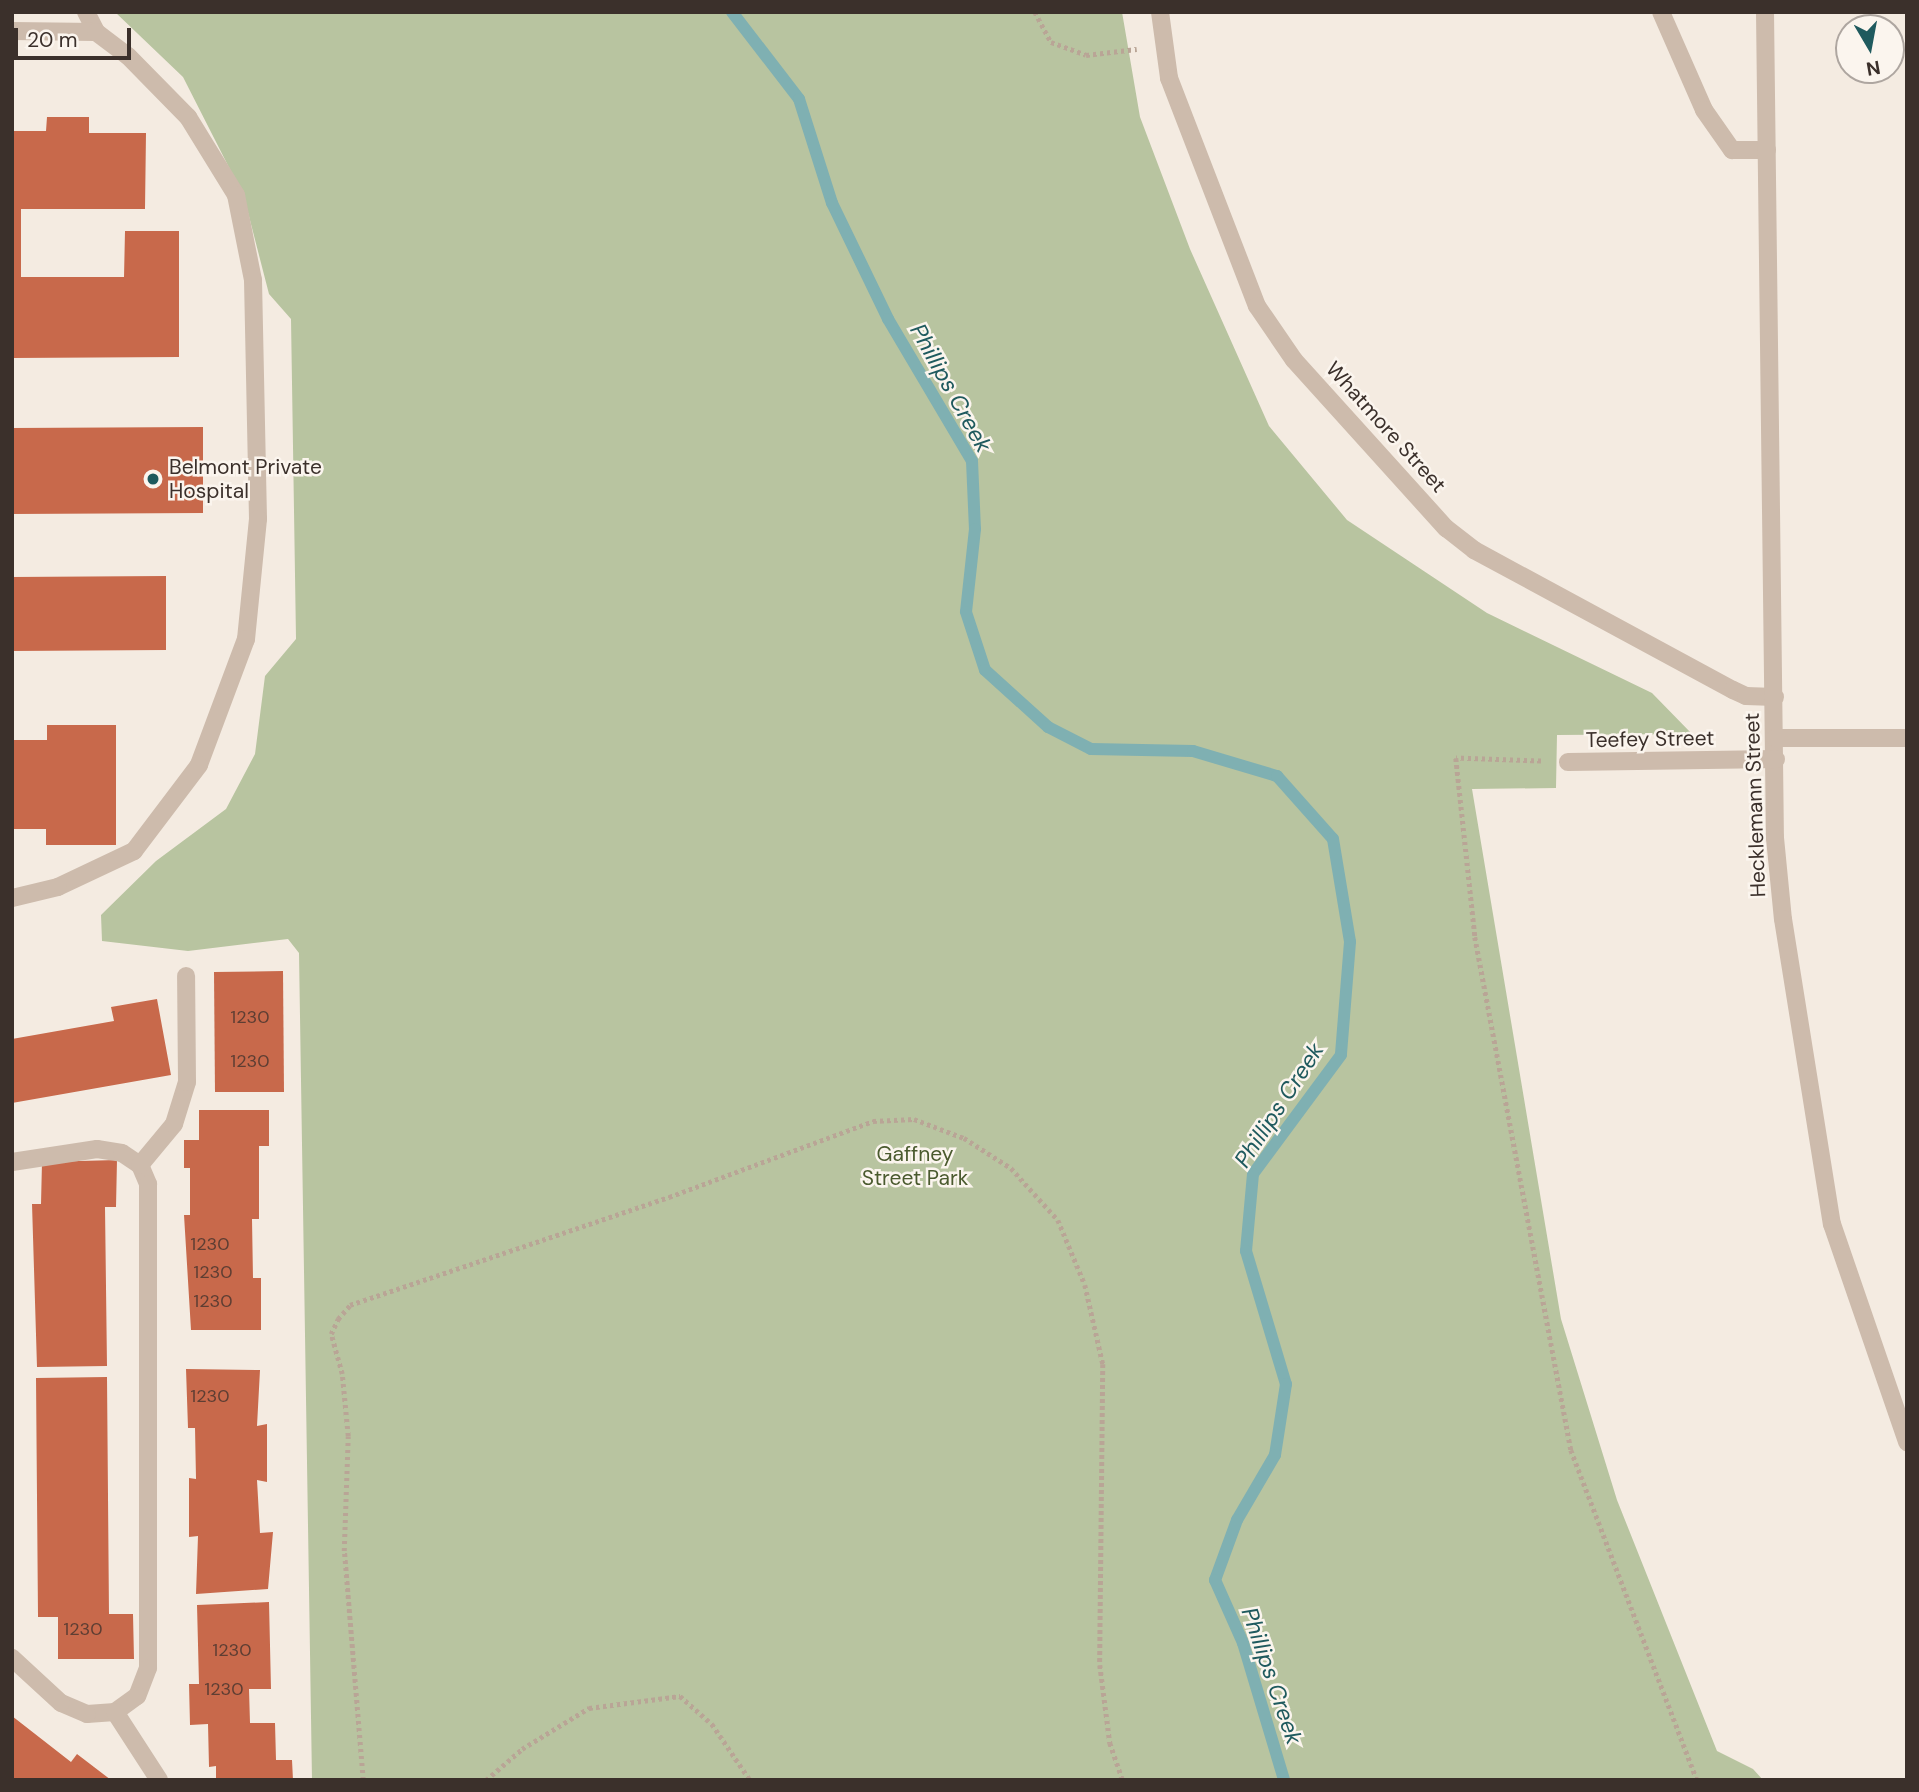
<!DOCTYPE html>
<html>
<head>
<meta charset="utf-8">
<style>
  body { margin:0 }
  #map { position:relative; width:1919px; height:1792px; overflow:hidden; background:#f4ebe1; font-family:"DM Sans",sans-serif }
  div>[style] { position:absolute }
  [style*='--x'] { left:calc(var(--x)*1px); top:calc(var(--y)*1px); width:calc(var(--w)*1px); rotate:calc(var(--a)*1deg) }
  .green>* { inset:0; background:#b8c4a0 }
  .stream>* { height:12px; margin:-6px; padding:0 6px; transform-origin:6px; border-radius:6px; background:#7fb0b2 }
  .building>* { inset:0; background:#c8694b }
  .path>* { height:4.5px; margin-top:-2.25px; transform-origin:0; background:repeating-linear-gradient(90deg,#b9a596 0 3.5px,transparent 0 7px) }
  .minor>* { height:18px; margin:-9px; padding:0 9px; transform-origin:9px; border-radius:9px; background:#cdbbac }
  .dots>* { width:19px; height:19px; translate:-50% -50%; box-sizing:border-box; border:4px solid #fbf5ee; border-radius:50% }
  span { translate:-50% -50%; white-space:nowrap; text-align:center; line-height:1.15; -webkit-text-stroke:5px #fbf5ee; paint-order:stroke }
  .number-label { font-size:18px; color:#5e3e33 }
  .number-label span { -webkit-text-stroke-width:0 }
  .street-label { font-size:21px; color:#3b302b }
  .poi-label { font-size:21px; color:#3b302b }
  .left { translate:0 -50%; text-align:left }
  .park-label { font-size:21px; color:#4a5a2e }
  .water-label { font-size:23px; color:#1f5a5e; font-style:italic }
  .frame { position:absolute; inset:0; border:14px solid #3b302b; pointer-events:none }
  .north { position:absolute; left:1835px; top:14px; width:70px; height:70px; box-sizing:border-box; background:#fbf5ee; border:2px solid #aea6a0; border-radius:50%; rotate:170deg; font-size:19px; font-weight:700; line-height:28px; text-align:center; color:#3b302b }
  .north::after { content:''; display:block; margin:auto; width:24px; height:32px; background:#1f5a5e; clip-path:polygon(50% 0,100% 100%,50% 72%,0 100%) }
  .scale { position:absolute; left:14px; top:28px; width:117px; height:32px; box-sizing:border-box; border:4px solid #3b302b; border-top:0; padding-left:9px; font-size:21px; line-height:24px; white-space:nowrap; color:#3b302b; -webkit-text-stroke:5px #fbf5ee; paint-order:stroke }
</style>
</head>
<body>
<div id="map">
  <div class="green">
    <div style="clip-path:polygon(115px 12px,1122px 12px,1140px 117px,1190px 249px,1269px 426px,1347px 520px,1487px 613px,1652px 693px,1692px 734px,1557px 735px,1556px 788px,1472px 789px,1561px 1319px,1617px 1500px,1717px 1751px,1753px 1769px,1763px 1780px,312px 1780px,299px 953px,288px 939px,188px 951px,102px 941px,101px 915px,156px 861px,226px 809px,255px 754px,265px 676px,296px 639px,291px 319px,269px 294px,244px 197px,183px 77px)"></div>
  </div>
  <div class="stream">
    <div style="--x:732;--y:12;--w:110;--a:52.4"></div>
    <div style="--x:799;--y:99;--w:109;--a:72.4"></div>
    <div style="--x:832;--y:203;--w:129;--a:64.2"></div>
    <div style="--x:888;--y:319;--w:165;--a:59.4"></div>
    <div style="--x:972;--y:461;--w:68;--a:87.5"></div>
    <div style="--x:975;--y:529;--w:83;--a:96.2"></div>
    <div style="--x:966;--y:612;--w:61;--a:71.9"></div>
    <div style="--x:985;--y:670;--w:85;--a:42.1"></div>
    <div style="--x:1048;--y:727;--w:48;--a:27.1"></div>
    <div style="--x:1091;--y:749;--w:102;--a:1.1"></div>
    <div style="--x:1193;--y:751;--w:88;--a:16.6"></div>
    <div style="--x:1277;--y:776;--w:84;--a:48.4"></div>
    <div style="--x:1333;--y:839;--w:104;--a:80.6"></div>
    <div style="--x:1350;--y:942;--w:113;--a:94.6"></div>
    <div style="--x:1341;--y:1055;--w:148;--a:126.5"></div>
    <div style="--x:1253;--y:1174;--w:77;--a:95.2"></div>
    <div style="--x:1246;--y:1251;--w:139;--a:73.3"></div>
    <div style="--x:1286;--y:1384;--w:72;--a:98.8"></div>
    <div style="--x:1275;--y:1455;--w:75;--a:120.3"></div>
    <div style="--x:1237;--y:1520;--w:64;--a:110.1"></div>
    <div style="--x:1215;--y:1580;--w:69;--a:66"></div>
    <div style="--x:1243;--y:1643;--w:143;--a:73.3"></div>
  </div>
  <div class="building">
    <div style="clip-path:polygon(47px 117px,89px 117px,89px 133px,146px 133px,145px 209px,21px 209px,21px 277px,124px 277px,125px 231px,179px 231px,179px 357px,12px 358px,12px 131px,46px 131px)"></div>
    <div style="clip-path:polygon(203px 427px,203px 513px,12px 514px,12px 428px)"></div>
    <div style="clip-path:polygon(166px 576px,166px 650px,12px 651px,12px 577px)"></div>
    <div style="clip-path:polygon(47px 725px,116px 725px,116px 845px,46px 845px,46px 829px,12px 829px,12px 740px,47px 740px)"></div>
    <div style="clip-path:polygon(283px 971px,284px 1092px,215px 1092px,214px 972px)"></div>
    <div style="clip-path:polygon(157px 999px,171px 1075px,12px 1103px,12px 1039px,114px 1021px,111px 1007px)"></div>
    <div style="clip-path:polygon(199px 1110px,269px 1110px,269px 1146px,259px 1146px,259px 1219px,252px 1219px,253px 1278px,261px 1278px,261px 1330px,191px 1330px,184px 1215px,190px 1215px,190px 1168px,184px 1168px,184px 1140px,199px 1140px)"></div>
    <div style="clip-path:polygon(117px 1160px,116px 1207px,105px 1207px,107px 1366px,37px 1367px,32px 1204px,41px 1204px,42px 1162px)"></div>
    <div style="clip-path:polygon(186px 1369px,260px 1370px,257px 1426px,267px 1424px,267px 1482px,257px 1480px,260px 1533px,273px 1532px,268px 1589px,196px 1594px,198px 1536px,189px 1537px,189px 1478px,196px 1479px,195px 1428px,188px 1428px)"></div>
    <div style="clip-path:polygon(107px 1377px,109px 1614px,133px 1614px,134px 1659px,58px 1659px,58px 1617px,38px 1617px,36px 1378px)"></div>
    <div style="clip-path:polygon(269px 1602px,271px 1689px,249px 1689px,250px 1723px,275px 1723px,276px 1760px,292px 1760px,293px 1780px,216px 1780px,216px 1766px,209px 1767px,208px 1724px,190px 1725px,189px 1684px,199px 1684px,197px 1605px)"></div>
    <div style="clip-path:polygon(12px 1716px,71px 1762px,77px 1754px,111px 1780px,12px 1780px)"></div>
  </div>
  <div class="path">
    <div style="--x:1035;--y:12;--w:34;--a:62"></div>
    <div style="--x:1051;--y:42;--w:37;--a:20"></div>
    <div style="--x:1086;--y:55;--w:51;--a:-6.7"></div>
    <div style="--x:1541;--y:761;--w:85;--a:-178"></div>
    <div style="--x:1456;--y:758;--w:180;--a:83.9"></div>
    <div style="--x:1475;--y:937;--w:522;--a:79.4"></div>
    <div style="--x:1571;--y:1450;--w:353;--a:69.1"></div>
    <div style="--x:363;--y:1780;--w:230;--a:-94.7"></div>
    <div style="--x:344;--y:1551;--w:115;--a:-88"></div>
    <div style="--x:348;--y:1436;--w:62;--a:-95.5"></div>
    <div style="--x:342;--y:1374;--w:41;--a:-105.4"></div>
    <div style="--x:331;--y:1334;--w:17;--a:-65"></div>
    <div style="--x:338;--y:1319;--w:18;--a:-49"></div>
    <div style="--x:350;--y:1305;--w:337;--a:-18.7"></div>
    <div style="--x:669;--y:1197;--w:218;--a:-20.4"></div>
    <div style="--x:873;--y:1121;--w:41;--a:-2.8"></div>
    <div style="--x:914;--y:1119;--w:53;--a:20.8"></div>
    <div style="--x:964;--y:1138;--w:56;--a:32.6"></div>
    <div style="--x:1011;--y:1168;--w:70;--a:47.9"></div>
    <div style="--x:1058;--y:1220;--w:70;--a:67.4"></div>
    <div style="--x:1085;--y:1285;--w:81;--a:77.2"></div>
    <div style="--x:1103;--y:1364;--w:301;--a:90.6"></div>
    <div style="--x:1100;--y:1665;--w:79;--a:82.7"></div>
    <div style="--x:1110;--y:1743;--w:39;--a:71"></div>
    <div style="--x:486;--y:1780;--w:48;--a:-40.7"></div>
    <div style="--x:522;--y:1749;--w:79;--a:-31.5"></div>
    <div style="--x:589;--y:1708;--w:92;--a:-7.5"></div>
    <div style="--x:680;--y:1696;--w:43;--a:41.2"></div>
    <div style="--x:712;--y:1724;--w:68;--a:55.8"></div>
  </div>
  <div class="minor">
    <div style="--x:86;--y:12;--w:22;--a:63"></div>
    <div style="--x:1160;--y:12;--w:67;--a:82.2"></div>
    <div style="--x:1169;--y:78;--w:244;--a:68.9"></div>
    <div style="--x:1257;--y:306;--w:65;--a:55.6"></div>
    <div style="--x:1294;--y:360;--w:227;--a:47.9"></div>
    <div style="--x:1446;--y:528;--w:36;--a:38"></div>
    <div style="--x:1474;--y:550;--w:294;--a:28.4"></div>
    <div style="--x:1733;--y:690;--w:14;--a:25"></div>
    <div style="--x:1746;--y:696;--w:29;--a:2"></div>
    <div style="--x:1661;--y:12;--w:107;--a:66.3"></div>
    <div style="--x:1704;--y:110;--w:49;--a:55"></div>
    <div style="--x:1732;--y:150;--w:35;--a:0"></div>
    <div style="--x:1765;--y:12;--w:826;--a:89.31"></div>
    <div style="--x:1775;--y:838;--w:81;--a:84.4"></div>
    <div style="--x:1783;--y:919;--w:309;--a:80.9"></div>
    <div style="--x:1832;--y:1224;--w:231;--a:71"></div>
    <div style="--x:12;--y:31;--w:84;--a:0.7"></div>
    <div style="--x:96;--y:32;--w:40;--a:37"></div>
    <div style="--x:128;--y:56;--w:86;--a:45.5"></div>
    <div style="--x:188;--y:117;--w:92;--a:58.4"></div>
    <div style="--x:236;--y:195;--w:87;--a:78.7"></div>
    <div style="--x:253;--y:280;--w:239;--a:88.8"></div>
    <div style="--x:258;--y:519;--w:121;--a:95.7"></div>
    <div style="--x:246;--y:639;--w:134;--a:110.5"></div>
    <div style="--x:199;--y:765;--w:108;--a:127.1"></div>
    <div style="--x:134;--y:851;--w:84;--a:154.7"></div>
    <div style="--x:58;--y:887;--w:47;--a:166.6"></div>
    <div style="--x:1775;--y:738;--w:132;--a:0"></div>
    <div style="--x:1568;--y:762;--w:208;--a:-0.8"></div>
    <div style="--x:12;--y:1162;--w:86;--a:-8.7"></div>
    <div style="--x:97;--y:1149;--w:25;--a:9"></div>
    <div style="--x:122;--y:1153;--w:22;--a:34"></div>
    <div style="--x:140;--y:1165;--w:21;--a:67"></div>
    <div style="--x:148;--y:1184;--w:484;--a:90"></div>
    <div style="--x:148;--y:1668;--w:30;--a:111"></div>
    <div style="--x:137;--y:1696;--w:27;--a:144"></div>
    <div style="--x:115;--y:1712;--w:28;--a:176"></div>
    <div style="--x:87;--y:1714;--w:28;--a:-157"></div>
    <div style="--x:61;--y:1703;--w:67;--a:-137.4"></div>
    <div style="--x:140;--y:1165;--w:53;--a:-50.3"></div>
    <div style="--x:174;--y:1124;--w:44;--a:-72.8"></div>
    <div style="--x:187;--y:1082;--w:106;--a:-90.5"></div>
    <div style="--x:115;--y:1712;--w:81;--a:57.1"></div>
  </div>
  <div class="dots">
    <div style="left:153px;top:479px;background:#1f5a5e"></div>
  </div>
  <div class="number-label">
    <span style="left:250px;top:1017px">1230</span>
    <span style="left:250px;top:1061px">1230</span>
    <span style="left:210px;top:1244px">1230</span>
    <span style="left:213px;top:1272px">1230</span>
    <span style="left:213px;top:1301px">1230</span>
    <span style="left:210px;top:1396px">1230</span>
    <span style="left:83px;top:1629px">1230</span>
    <span style="left:232px;top:1650px">1230</span>
    <span style="left:224px;top:1689px">1230</span>
  </div>
  <div class="street-label">
    <span style="left:1386px;top:427px;rotate:48deg">Whatmore Street</span>
    <span style="left:1650px;top:739px;rotate:-1deg">Teefey Street</span>
    <span style="left:1755px;top:805px;rotate:-92deg">Hecklemann Street</span>
  </div>
  <div class="poi-label">
    <span class="left" style="left:169px;top:479px">Belmont Private<br>Hospital</span>
  </div>
  <div class="park-label">
    <span style="left:915px;top:1166px">Gaffney<br>Street Park</span>
  </div>
  <div class="water-label">
    <span style="left:951px;top:388px;rotate:61deg">Phillips Creek</span>
    <span style="left:1279px;top:1105px;rotate:-57deg">Phillips Creek</span>
    <span style="left:1272px;top:1676px;rotate:71deg">Phillips Creek</span>
  </div>
  <div class="frame"></div>
  <div class="north">N</div>
  <div class="scale">20 m</div>
</div>
</body>
</html>
